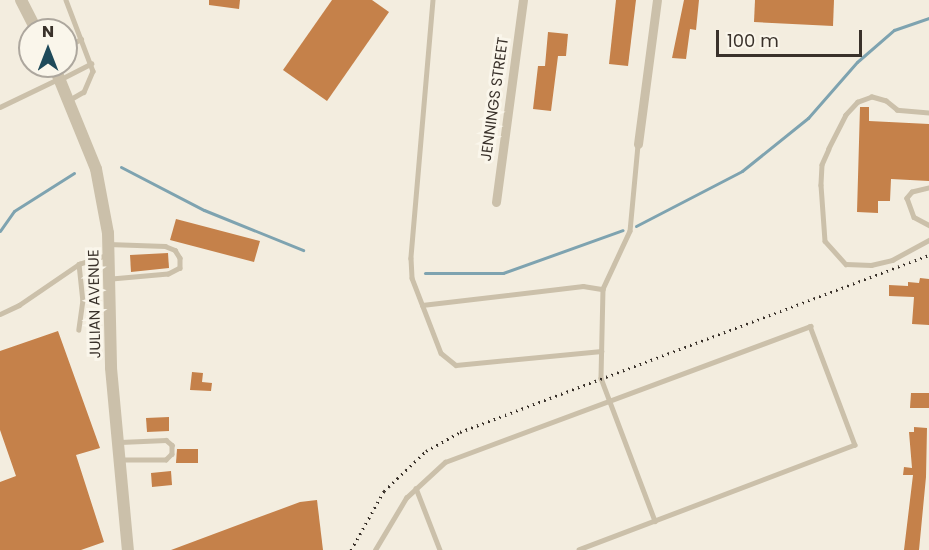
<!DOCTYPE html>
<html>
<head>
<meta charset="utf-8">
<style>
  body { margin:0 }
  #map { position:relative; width:929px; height:550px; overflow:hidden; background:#f3eddf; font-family:Poppins,sans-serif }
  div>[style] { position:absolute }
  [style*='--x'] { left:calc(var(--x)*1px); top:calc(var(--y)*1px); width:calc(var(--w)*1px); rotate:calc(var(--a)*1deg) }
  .stream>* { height:3px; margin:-1.5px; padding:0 1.5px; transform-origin:1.5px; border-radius:1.5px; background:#7ea3b0 }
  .building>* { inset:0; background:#c5814a }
  .service>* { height:4.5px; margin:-2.25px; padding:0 2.25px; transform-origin:2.25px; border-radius:2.25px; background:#cbc0aa }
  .minor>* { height:9px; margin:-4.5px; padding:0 4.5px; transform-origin:4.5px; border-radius:4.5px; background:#cbc0aa }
  .tertiary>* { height:12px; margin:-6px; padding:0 6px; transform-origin:6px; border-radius:6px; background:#cbc0aa }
  .rail>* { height:3px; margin-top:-1.5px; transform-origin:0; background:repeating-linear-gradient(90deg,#39312a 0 1.5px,transparent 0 6px) }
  span { translate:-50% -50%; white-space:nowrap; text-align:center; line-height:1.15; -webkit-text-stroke:6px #faf6eb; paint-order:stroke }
  .street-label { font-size:15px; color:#39312a }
  .north { position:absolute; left:18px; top:18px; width:60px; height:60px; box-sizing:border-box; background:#faf6eb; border:2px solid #ada79e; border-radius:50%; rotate:0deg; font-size:16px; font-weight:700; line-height:24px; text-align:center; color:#39312a }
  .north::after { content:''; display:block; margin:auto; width:21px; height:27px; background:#1f4a5a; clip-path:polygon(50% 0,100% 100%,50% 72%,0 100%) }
  .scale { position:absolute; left:716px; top:30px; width:146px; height:27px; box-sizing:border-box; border:3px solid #39312a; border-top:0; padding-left:8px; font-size:18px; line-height:21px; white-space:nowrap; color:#39312a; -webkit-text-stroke:4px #faf6eb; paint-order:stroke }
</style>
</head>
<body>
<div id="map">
  <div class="stream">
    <div style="--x:121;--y:167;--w:93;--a:27.4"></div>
    <div style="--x:204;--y:210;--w:107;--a:22"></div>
    <div style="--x:636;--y:226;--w:119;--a:-27.4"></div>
    <div style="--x:742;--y:171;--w:85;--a:-38.8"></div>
    <div style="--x:808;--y:118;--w:74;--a:-48.8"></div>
    <div style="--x:857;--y:62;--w:49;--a:-40.9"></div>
    <div style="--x:894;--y:30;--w:37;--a:-19"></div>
    <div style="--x:0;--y:231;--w:24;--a:-55"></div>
    <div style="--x:14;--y:211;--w:71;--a:-32.3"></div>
    <div style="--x:425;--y:273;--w:78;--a:0"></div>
    <div style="--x:503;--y:273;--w:127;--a:-19.7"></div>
  </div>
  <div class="building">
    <div style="clip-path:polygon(209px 0,240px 0,239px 9px,209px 5px)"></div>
    <div style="clip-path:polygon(332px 0,372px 0,389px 12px,327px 101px,283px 70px)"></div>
    <div style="clip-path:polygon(616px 0,636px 0,628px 66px,609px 64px)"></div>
    <div style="clip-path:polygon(684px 0,699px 0,696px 30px,690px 29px,686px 59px,672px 58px)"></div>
    <div style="clip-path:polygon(755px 0,834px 0,833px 26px,754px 22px)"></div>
    <div style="clip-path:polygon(548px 32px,568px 34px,566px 56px,558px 56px,551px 111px,533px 109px,538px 66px,545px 66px)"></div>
    <div style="clip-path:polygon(860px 107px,869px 107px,869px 121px,929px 124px,929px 181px,891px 179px,890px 201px,878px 201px,878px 213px,857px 212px)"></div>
    <div style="clip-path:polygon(176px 219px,260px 241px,254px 262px,170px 240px)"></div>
    <div style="clip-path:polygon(168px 253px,169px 268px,131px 272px,130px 255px)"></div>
    <div style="clip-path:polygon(920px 278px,929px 279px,929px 325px,912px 324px,914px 297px,889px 296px,889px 285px,908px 286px,908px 282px,919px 283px)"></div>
    <div style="clip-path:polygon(58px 331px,100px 448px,76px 455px,104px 542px,81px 550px,0 550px,0 482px,16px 476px,0 430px,0 351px)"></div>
    <div style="clip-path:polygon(192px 372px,203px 373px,202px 382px,212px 383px,211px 391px,190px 390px)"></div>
    <div style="clip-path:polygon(911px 393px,929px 393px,929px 408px,910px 408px)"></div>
    <div style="clip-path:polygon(169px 417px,169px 431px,147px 432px,146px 418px)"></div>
    <div style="clip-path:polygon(914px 427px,927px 428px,926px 477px,919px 550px,904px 550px,913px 475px,903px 475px,904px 467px,912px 468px,909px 432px,914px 432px)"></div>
    <div style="clip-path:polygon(177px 449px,198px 449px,198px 463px,176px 463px)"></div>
    <div style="clip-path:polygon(171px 471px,172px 485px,152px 487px,151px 473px)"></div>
    <div style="clip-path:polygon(317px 500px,323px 550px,171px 550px,300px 502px)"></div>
  </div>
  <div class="service">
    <div style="--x:66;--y:0;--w:76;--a:69.2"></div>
    <div style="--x:93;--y:71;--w:23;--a:113"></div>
    <div style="--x:84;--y:92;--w:16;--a:150"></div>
    <div style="--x:433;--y:0;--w:259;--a:94.9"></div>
    <div style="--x:411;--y:258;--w:20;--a:87"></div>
    <div style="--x:412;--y:278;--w:80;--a:68.9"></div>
    <div style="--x:441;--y:353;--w:19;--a:39"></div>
    <div style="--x:456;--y:365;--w:146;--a:-5.5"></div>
    <div style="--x:66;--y:47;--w:17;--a:-28"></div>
    <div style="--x:61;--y:79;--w:34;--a:-27"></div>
    <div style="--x:0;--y:107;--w:64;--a:-25.8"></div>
    <div style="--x:929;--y:113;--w:32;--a:-175"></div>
    <div style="--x:897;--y:110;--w:14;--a:-141"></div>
    <div style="--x:886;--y:101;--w:15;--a:-164"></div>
    <div style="--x:872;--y:97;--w:15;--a:160"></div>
    <div style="--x:858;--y:102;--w:18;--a:133"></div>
    <div style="--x:846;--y:115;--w:38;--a:117"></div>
    <div style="--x:829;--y:149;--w:17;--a:114"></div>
    <div style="--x:822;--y:165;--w:20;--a:93"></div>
    <div style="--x:821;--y:185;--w:56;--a:85.9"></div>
    <div style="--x:825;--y:241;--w:31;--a:48"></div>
    <div style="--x:846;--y:264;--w:25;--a:2"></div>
    <div style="--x:871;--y:265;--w:22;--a:-13"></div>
    <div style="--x:892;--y:260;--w:42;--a:-28.4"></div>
    <div style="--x:638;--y:145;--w:86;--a:95.3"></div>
    <div style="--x:630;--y:231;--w:64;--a:115"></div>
    <div style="--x:603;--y:289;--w:89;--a:91.3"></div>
    <div style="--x:601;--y:378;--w:153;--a:69.3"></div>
    <div style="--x:929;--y:188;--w:17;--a:167"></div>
    <div style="--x:912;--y:192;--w:8;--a:130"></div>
    <div style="--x:907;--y:198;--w:20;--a:70"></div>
    <div style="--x:914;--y:217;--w:17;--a:28"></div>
    <div style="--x:108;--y:244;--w:57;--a:2"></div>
    <div style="--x:165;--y:246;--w:11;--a:22"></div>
    <div style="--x:175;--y:250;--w:9;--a:58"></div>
    <div style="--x:180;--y:258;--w:10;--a:90"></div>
    <div style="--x:180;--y:268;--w:13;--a:153"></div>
    <div style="--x:168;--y:274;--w:56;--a:174.9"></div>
    <div style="--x:79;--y:264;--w:36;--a:84"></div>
    <div style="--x:83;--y:300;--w:30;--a:98"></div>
    <div style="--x:422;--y:305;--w:162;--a:-6.7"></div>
    <div style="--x:583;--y:286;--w:20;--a:9"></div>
    <div style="--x:0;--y:314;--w:21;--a:-25"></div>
    <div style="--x:19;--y:305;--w:73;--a:-34.3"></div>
    <div style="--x:79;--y:264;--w:29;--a:-18"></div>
    <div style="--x:120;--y:442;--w:46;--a:-2.5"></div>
    <div style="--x:166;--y:440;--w:8;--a:40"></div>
    <div style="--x:172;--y:445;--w:9;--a:90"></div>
    <div style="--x:172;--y:454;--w:8;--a:135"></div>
    <div style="--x:166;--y:460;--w:45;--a:180"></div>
    <div style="--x:416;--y:488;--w:66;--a:68.8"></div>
    <div style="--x:375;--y:550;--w:61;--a:-59.2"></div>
    <div style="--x:406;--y:498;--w:53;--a:-42.7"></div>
    <div style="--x:445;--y:462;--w:390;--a:-20.4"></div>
    <div style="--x:810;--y:326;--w:127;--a:69.3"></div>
    <div style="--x:855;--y:445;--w:295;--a:159.2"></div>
  </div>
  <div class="minor">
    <div style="--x:638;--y:144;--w:145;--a:-82.5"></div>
    <div style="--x:496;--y:202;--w:204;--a:-82.4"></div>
  </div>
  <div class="tertiary">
    <div style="--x:21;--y:0;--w:34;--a:63"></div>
    <div style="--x:54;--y:66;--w:111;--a:67.8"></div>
    <div style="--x:96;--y:169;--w:65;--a:79.4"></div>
    <div style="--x:108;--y:233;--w:135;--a:88.7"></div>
    <div style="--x:111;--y:368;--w:183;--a:84.7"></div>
  </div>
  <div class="rail">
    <div style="--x:351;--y:550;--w:68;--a:-60.8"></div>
    <div style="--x:384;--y:491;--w:58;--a:-43.6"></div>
    <div style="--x:426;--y:451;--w:39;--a:-29"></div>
    <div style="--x:460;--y:432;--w:501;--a:-20.68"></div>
  </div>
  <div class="street-label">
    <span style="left:494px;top:99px;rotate:-82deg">JENNINGS STREET</span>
    <span style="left:94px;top:304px;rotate:-91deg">JULIAN AVENUE</span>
  </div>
  <div class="north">N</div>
  <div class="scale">100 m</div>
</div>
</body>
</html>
